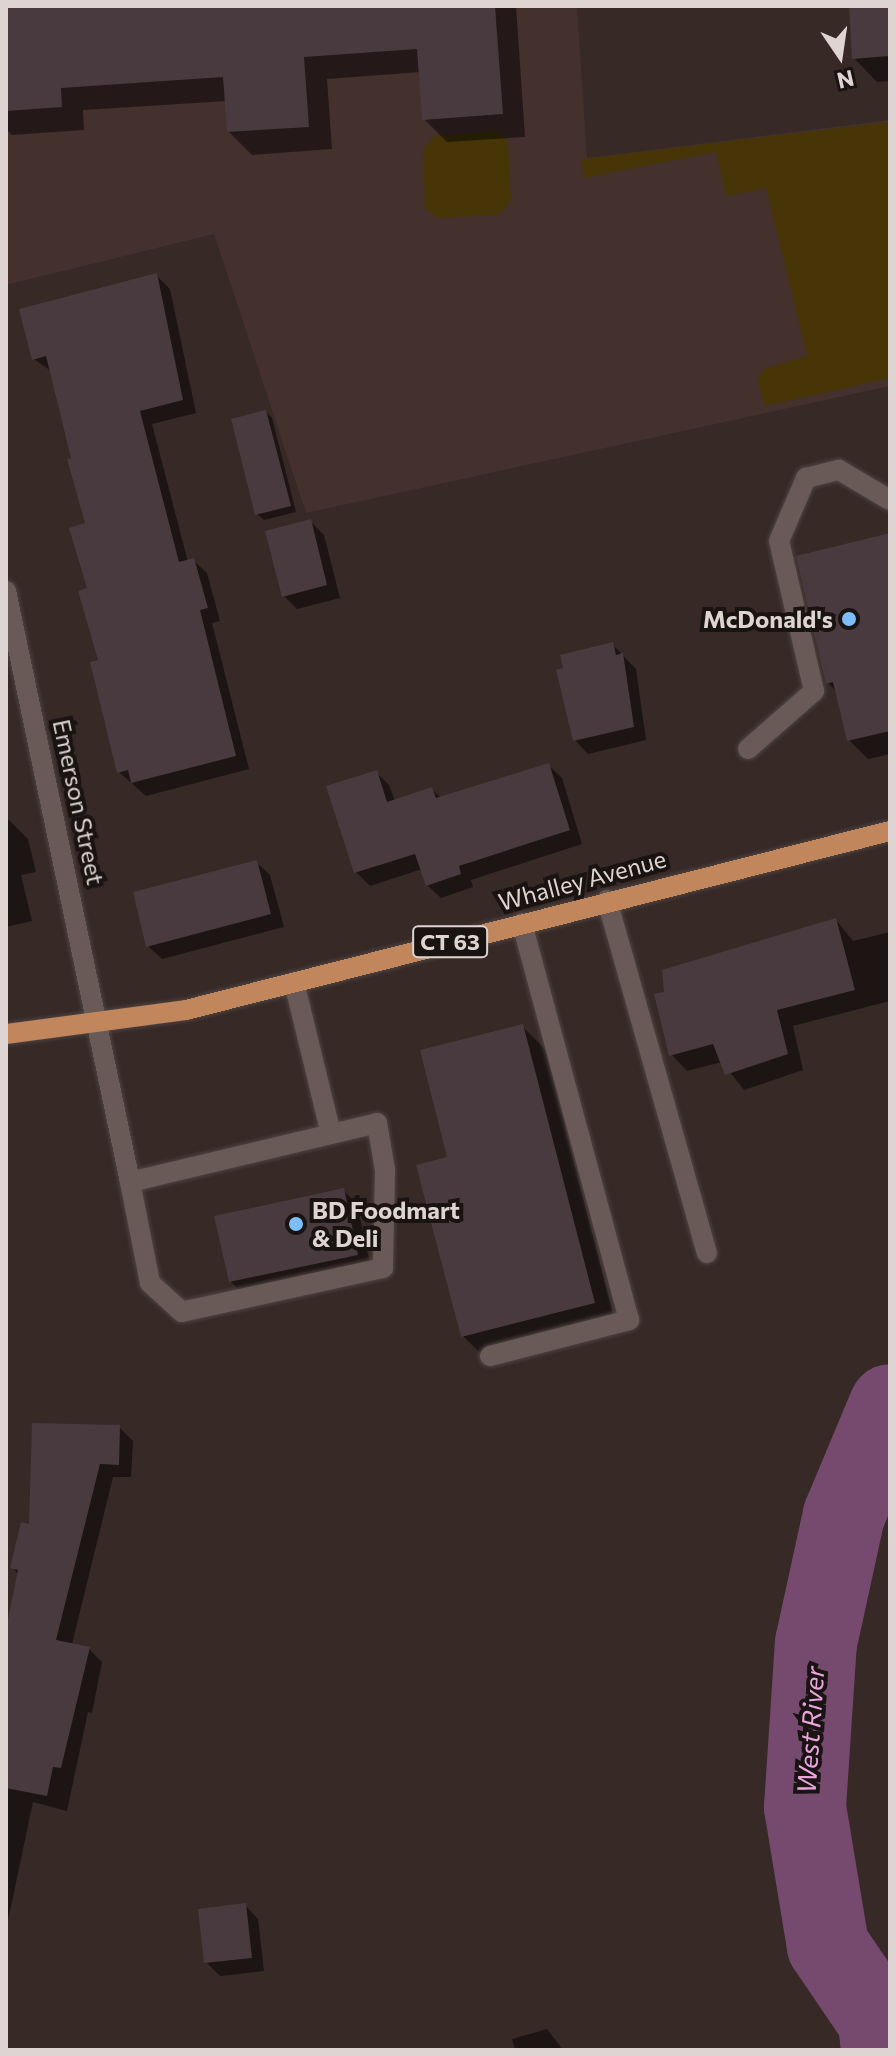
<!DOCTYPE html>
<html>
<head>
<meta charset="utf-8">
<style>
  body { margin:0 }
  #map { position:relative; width:896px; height:2056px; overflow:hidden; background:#362926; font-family:Commissioner,sans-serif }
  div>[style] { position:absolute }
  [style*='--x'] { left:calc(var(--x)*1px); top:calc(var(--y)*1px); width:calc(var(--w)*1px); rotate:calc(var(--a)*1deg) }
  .built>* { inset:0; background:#44302d }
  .green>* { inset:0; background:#473508 }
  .shadow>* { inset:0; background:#0007 }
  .river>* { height:82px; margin:-41px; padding:0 41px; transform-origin:41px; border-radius:41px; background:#76496f }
  .building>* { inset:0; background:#483a3e }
  .roads { filter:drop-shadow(0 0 2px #4f4442) drop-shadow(0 0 2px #4f4442) }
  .minor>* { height:20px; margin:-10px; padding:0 10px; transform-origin:10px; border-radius:10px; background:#695a57 }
  .major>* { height:20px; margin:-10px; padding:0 10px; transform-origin:10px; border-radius:10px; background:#c1865c }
  .dots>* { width:22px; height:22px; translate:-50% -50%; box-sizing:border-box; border:4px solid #191312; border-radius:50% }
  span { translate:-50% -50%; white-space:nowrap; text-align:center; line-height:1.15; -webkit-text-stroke:8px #191312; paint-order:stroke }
  .shield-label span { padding:2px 6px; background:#191312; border:2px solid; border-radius:6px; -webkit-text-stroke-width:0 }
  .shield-label { font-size:22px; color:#ded5d3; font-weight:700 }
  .poi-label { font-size:24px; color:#ded5d3; font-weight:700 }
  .right { translate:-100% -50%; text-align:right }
  .left { translate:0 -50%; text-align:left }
  .street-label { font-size:24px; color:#ded5d3 }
  .water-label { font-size:26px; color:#eaa4de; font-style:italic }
  .frame { position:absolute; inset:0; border:8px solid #ded5d3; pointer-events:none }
  .north { position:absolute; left:800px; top:16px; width:80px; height:80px; -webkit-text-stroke:6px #191312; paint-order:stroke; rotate:167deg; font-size:22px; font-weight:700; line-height:32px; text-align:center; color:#ded5d3 }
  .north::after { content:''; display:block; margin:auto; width:28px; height:36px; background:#ded5d3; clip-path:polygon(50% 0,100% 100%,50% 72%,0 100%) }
</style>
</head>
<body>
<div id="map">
  <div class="built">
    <div style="clip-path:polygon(6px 6px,577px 6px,587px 158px,890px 120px,890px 386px,306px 513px,214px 234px,6px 285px)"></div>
  </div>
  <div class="green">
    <div style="clip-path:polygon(890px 122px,890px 378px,765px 406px,757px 381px,763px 369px,807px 356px,766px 188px,726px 196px,716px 152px,584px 178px,581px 159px)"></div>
    <div style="clip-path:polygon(497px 131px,508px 140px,511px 201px,498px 215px,437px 218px,425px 208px,423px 149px,435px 136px)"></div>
  </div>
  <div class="shadow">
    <div style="clip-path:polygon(6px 6px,516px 6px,525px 137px,447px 142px,424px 119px,421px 72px,327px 79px,332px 149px,252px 155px,229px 132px,227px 101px,83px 110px,84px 130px,12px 135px,6px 129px)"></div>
    <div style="clip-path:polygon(851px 6px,890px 6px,890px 81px,877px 82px,854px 58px)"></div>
    <div style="clip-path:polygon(156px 275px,170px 289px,196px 413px,152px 424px,188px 562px,193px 560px,207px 573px,220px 621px,212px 623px,249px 769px,146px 796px,119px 772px,89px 590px,87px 524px,51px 371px,34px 359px)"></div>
    <div style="clip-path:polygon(266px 412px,272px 418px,296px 512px,264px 520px,257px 514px)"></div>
    <div style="clip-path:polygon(310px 521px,324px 535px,340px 598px,297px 609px,284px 596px)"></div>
    <div style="clip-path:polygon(890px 535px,890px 754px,868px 759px,849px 740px,838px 693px,828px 683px)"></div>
    <div style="clip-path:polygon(612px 644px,636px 669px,646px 740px,588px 754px,575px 740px)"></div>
    <div style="clip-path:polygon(548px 765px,562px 778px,582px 844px,471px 880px,473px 887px,441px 898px,427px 885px,422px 869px,370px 886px,356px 872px,376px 772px,389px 785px,395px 801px,432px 789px,441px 798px)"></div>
    <div style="clip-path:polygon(6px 809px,8px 819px,28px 839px,36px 872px,21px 875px,32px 921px,6px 927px)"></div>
    <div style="clip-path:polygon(256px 862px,270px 875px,284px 927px,162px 959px,148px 946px)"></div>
    <div style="clip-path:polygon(836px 920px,853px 941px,890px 932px,890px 1001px,793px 1026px,803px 1070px,744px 1090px,722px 1062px,687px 1071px,671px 1054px)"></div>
    <div style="clip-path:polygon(522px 1026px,545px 1049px,616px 1326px,486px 1359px,463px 1336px,450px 1158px)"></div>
    <div style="clip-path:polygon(344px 1191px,357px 1204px,371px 1268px,244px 1295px,230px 1281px)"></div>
    <div style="clip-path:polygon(119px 1427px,133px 1441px,131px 1477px,113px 1477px,72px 1644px,89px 1649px,102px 1662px,92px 1713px,88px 1712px,67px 1811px,33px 1802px,6px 1930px,6px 1639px,19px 1575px,12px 1567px,31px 1526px)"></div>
    <div style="clip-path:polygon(245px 1905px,258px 1919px,264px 1971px,220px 1976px,206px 1962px)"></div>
    <div style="clip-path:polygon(547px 2029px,563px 2050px,515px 2050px,512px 2039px)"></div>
  </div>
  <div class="river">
    <div style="--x:882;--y:2050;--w:29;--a:-96"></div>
    <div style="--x:879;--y:2021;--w:91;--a:-124.2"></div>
    <div style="--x:828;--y:1946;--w:141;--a:-99.4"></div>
    <div style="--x:805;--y:1807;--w:164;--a:-86.2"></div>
    <div style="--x:816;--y:1643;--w:131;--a:-77.7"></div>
    <div style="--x:844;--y:1515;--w:119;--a:-67.3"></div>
  </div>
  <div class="building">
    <div style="clip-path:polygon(6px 6px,495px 6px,503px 114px,422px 120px,417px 49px,304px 57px,309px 127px,227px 132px,223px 77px,61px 88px,62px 107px,6px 111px)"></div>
    <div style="clip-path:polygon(849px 6px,890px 6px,890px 56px,852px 59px)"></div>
    <div style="clip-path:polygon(157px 273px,183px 400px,140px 411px,179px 562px,194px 558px,208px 608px,200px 610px,236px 756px,131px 783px,128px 770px,117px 773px,90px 662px,98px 660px,78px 591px,87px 588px,69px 528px,85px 523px,67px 459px,71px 458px,46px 356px,32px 360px,19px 309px)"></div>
    <div style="clip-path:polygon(266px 410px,291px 506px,255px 515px,231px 419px)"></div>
    <div style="clip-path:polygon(311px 519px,327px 585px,282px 597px,265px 531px)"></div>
    <div style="clip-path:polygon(890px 533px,890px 731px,847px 741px,833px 682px,826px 684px,796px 556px)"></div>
    <div style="clip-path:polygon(613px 642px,616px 655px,623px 653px,634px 727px,573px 741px,556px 670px,563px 668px,560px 655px)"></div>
    <div style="clip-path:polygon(549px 763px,570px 830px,459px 866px,461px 874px,426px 886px,415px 854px,354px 873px,326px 786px,377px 770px,387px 802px,432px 787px,436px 798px)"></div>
    <div style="clip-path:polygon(257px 860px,271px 914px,146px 947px,133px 892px)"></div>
    <div style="clip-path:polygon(836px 918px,855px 990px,777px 1010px,788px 1054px,725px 1075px,713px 1044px,669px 1056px,654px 994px,664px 992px,662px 970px)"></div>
    <div style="clip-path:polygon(523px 1024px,595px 1303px,461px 1337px,416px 1165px,447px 1157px,420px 1050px)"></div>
    <div style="clip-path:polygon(344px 1188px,358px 1255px,229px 1282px,214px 1216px)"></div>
    <div style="clip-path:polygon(32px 1423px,120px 1425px,119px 1465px,100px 1464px,56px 1640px,90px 1647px,61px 1768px,53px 1767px,47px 1796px,6px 1788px,6px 1629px,18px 1570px,10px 1568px,21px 1522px,29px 1524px)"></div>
    <div style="clip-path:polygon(246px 1903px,252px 1958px,204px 1963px,198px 1909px)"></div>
  </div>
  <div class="roads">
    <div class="minor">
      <div style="--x:6;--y:591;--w:604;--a:78.15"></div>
      <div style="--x:130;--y:1182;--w:254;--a:-13.4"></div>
      <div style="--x:377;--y:1123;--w:48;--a:80.3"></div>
      <div style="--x:385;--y:1170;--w:98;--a:91.2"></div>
      <div style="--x:383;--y:1268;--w:206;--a:167.7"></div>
      <div style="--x:182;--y:1312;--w:43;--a:-137.8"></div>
      <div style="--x:150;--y:1283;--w:103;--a:-101.2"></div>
      <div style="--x:748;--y:749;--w:88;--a:-41.3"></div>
      <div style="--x:814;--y:691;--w:154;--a:-103.1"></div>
      <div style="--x:779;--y:541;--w:69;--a:-66.8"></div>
      <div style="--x:806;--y:478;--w:34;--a:-14"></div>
      <div style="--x:839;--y:470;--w:59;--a:30.5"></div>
      <div style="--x:607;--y:900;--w:367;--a:74.2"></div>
      <div style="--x:294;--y:982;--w:156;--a:76.3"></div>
      <div style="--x:490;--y:1356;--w:144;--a:-14.5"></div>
      <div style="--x:629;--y:1320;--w:411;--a:-105.1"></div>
    </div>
    <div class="major">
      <div style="--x:6;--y:1034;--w:182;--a:-7.6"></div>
      <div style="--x:186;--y:1010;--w:726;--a:-14.27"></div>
    </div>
  </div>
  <div class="dots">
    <div style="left:849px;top:619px;background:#7dbef9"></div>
    <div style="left:296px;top:1224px;background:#7dbef9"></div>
  </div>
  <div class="shield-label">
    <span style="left:450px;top:942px">CT 63</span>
  </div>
  <div class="poi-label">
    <span class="right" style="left:833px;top:619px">McDonald's</span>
    <span class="left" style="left:312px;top:1224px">BD Foodmart<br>&amp; Deli</span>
  </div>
  <div class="street-label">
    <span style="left:79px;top:802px;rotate:78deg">Emerson Street</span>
    <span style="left:582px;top:880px;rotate:-15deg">Whalley Avenue</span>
  </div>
  <div class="water-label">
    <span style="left:810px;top:1730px;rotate:-86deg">West River</span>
  </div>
  <div class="frame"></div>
  <div class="north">N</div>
</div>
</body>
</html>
